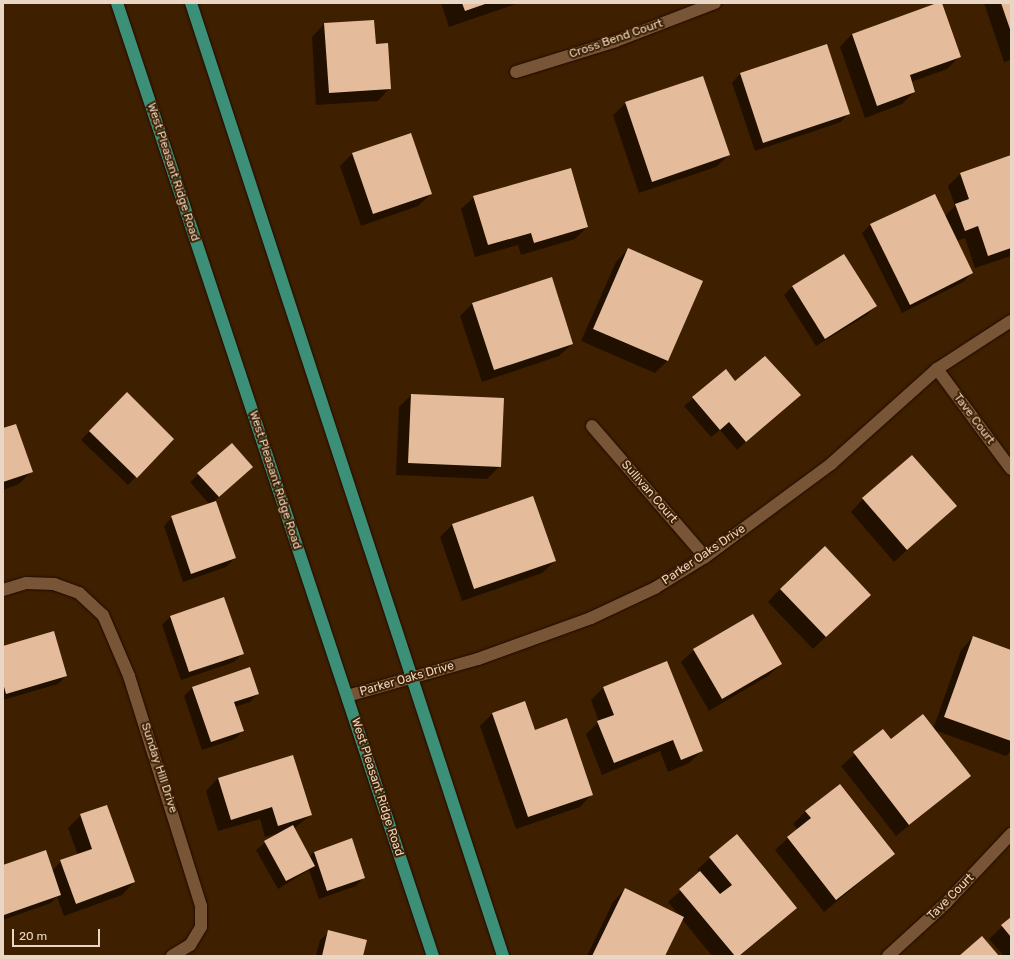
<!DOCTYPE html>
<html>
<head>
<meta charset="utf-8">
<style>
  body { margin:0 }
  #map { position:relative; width:1014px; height:959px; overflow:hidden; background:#3e1f00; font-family:Rubik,sans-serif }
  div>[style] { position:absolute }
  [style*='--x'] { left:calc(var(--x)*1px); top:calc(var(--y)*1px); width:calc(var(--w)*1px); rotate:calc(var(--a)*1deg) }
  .shadow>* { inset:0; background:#0007 }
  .building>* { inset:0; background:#e4bc9b }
  .roads { filter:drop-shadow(0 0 1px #200a00) drop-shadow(0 0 1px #200a00) }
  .minor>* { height:12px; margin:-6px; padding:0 6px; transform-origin:6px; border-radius:6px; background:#785537 }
  .major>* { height:12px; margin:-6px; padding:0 6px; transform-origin:6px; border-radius:6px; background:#3c9078 }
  span { translate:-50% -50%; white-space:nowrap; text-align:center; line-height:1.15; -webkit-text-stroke:4px #3e1f00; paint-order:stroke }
  .street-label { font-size:12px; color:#ead6c5 }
  .frame { position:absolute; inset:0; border:4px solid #ead6c5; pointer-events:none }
  .scale { position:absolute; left:12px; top:929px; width:88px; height:18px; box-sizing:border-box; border:2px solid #ead6c5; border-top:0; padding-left:5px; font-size:12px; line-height:14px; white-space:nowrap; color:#ead6c5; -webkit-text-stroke:3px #3e1f00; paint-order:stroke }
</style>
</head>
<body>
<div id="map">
  <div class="shadow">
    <div style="clip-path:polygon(441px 3px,519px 3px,449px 27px)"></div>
    <div style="clip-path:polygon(941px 3px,960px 56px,947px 69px,911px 82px,914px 92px,902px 104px,865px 118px,840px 47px,852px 34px)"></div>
    <div style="clip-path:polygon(984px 3px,1011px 3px,1011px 60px,1004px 62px)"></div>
    <div style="clip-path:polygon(324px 24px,390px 88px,378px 101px,316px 105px,312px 37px)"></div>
    <div style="clip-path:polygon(826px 46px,849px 113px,841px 122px,755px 151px,732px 83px,740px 74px)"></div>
    <div style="clip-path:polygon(626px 103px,729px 155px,716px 167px,639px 193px,613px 115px)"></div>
    <div style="clip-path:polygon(352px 154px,431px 194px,418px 206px,361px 226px,340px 166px)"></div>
    <div style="clip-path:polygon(1011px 156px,1011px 256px,975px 268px,965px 238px,957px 241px,972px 273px,963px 282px,902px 313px,862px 233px,870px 225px,935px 195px,945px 216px,955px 206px,948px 186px,960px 174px)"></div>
    <div style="clip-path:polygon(474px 197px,587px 227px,575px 239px,521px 255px,518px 245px,475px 257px,461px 209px)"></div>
    <div style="clip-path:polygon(628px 249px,701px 281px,667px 361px,655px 373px,581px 341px,616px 262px)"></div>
    <div style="clip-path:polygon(793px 286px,876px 306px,867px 315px,816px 346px,784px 295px)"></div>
    <div style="clip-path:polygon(473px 303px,572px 344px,559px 356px,482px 382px,460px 316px)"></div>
    <div style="clip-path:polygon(726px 371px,735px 382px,799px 395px,737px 450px,720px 430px,711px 437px,684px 406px)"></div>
    <div style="clip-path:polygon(127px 393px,173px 439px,128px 485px,81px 440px)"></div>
    <div style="clip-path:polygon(411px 395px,500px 466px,487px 479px,396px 475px,399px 407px)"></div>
    <div style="clip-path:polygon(3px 430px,31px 472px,19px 484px,3px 490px)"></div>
    <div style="clip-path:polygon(232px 444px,243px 475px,212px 503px,235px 558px,226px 567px,183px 582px,164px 526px,172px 517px,209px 504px,190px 482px)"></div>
    <div style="clip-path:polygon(863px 499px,956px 506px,894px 562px,851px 512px)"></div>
    <div style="clip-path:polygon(452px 525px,555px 561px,542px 573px,462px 601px,440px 537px)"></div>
    <div style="clip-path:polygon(780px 589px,857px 607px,813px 649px,768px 602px)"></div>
    <div style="clip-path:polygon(224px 598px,243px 653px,234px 662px,181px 680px,162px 625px,170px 617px)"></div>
    <div style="clip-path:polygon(973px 637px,1011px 651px,1011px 751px,1006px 756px,934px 730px,970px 776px,896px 836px,841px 766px,883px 730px,891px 740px,933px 729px,961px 650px)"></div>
    <div style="clip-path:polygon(3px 647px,66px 676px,58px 684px,3px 700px)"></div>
    <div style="clip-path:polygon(694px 650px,781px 664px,768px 676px,709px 711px,681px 662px)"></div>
    <div style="clip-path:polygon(666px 662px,702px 751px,689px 763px,668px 772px,660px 751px,602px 775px,586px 734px,599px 722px,591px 700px,603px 688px)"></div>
    <div style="clip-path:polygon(249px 668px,258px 693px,250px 702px,235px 707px,243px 730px,235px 739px,202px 750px,184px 696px,192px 688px)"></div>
    <div style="clip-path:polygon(493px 713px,534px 731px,592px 794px,580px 807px,516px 829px,480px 726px)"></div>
    <div style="clip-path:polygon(218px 778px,311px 815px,293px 829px,309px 857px,314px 852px,351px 840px,364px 877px,356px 886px,319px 899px,309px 870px,278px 889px,256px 850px,276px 834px,265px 837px,260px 819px,218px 831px,206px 791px)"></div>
    <div style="clip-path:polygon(806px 811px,894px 854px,824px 912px,775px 850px,798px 829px,793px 824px)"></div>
    <div style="clip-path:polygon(81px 815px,134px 882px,122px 895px,64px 916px,57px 897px,51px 903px,3px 920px,3px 866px,45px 852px,52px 871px,61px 861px,78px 855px,68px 828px)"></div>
    <div style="clip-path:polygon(710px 858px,796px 908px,740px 956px,712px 956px,682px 919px,664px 956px,587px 956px,613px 902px,625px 889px,679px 915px,668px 902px,700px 873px,697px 870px)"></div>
    <div style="clip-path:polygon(1011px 918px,1011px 956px,1004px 956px,989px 939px)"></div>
    <div style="clip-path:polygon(329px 932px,362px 956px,316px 956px,320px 940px)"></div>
  </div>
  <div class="building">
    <div style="clip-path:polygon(462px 3px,488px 3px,465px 11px)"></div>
    <div style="clip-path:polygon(937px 3px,942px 3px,961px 57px,910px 75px,915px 92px,877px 106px,852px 34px)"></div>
    <div style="clip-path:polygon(1001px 3px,1011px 3px,1011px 32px)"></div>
    <div style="clip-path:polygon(374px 20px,376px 44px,388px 43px,391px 89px,329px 93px,324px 23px)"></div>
    <div style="clip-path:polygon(827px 44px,850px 114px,763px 143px,740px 73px)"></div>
    <div style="clip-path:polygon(703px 76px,730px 155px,652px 182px,625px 102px)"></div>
    <div style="clip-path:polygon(411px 133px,432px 194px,373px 214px,352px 153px)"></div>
    <div style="clip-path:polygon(1011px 155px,1011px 248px,988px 256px,978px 226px,965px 231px,955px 204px,969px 199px,960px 173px)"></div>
    <div style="clip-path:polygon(571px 168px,588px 227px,534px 243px,531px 233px,488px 245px,473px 196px)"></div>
    <div style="clip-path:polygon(935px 194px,973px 273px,910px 305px,870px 224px)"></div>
    <div style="clip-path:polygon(628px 248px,703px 281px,668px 361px,593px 329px)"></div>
    <div style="clip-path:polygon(844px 254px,877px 306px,825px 339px,792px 286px)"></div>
    <div style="clip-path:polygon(552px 277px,573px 344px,494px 370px,472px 303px)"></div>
    <div style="clip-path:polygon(765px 356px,801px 395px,746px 442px,729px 422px,720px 430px,692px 397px,726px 369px,735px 381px)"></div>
    <div style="clip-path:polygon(127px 392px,174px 439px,137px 478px,89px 431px)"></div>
    <div style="clip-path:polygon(411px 394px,504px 398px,501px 467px,408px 463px)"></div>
    <div style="clip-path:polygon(16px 424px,33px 472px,3px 482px,3px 428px)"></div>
    <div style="clip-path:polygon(232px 443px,253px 467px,219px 497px,197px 473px)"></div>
    <div style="clip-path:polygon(912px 455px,957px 506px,907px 550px,862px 498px)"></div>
    <div style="clip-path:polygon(533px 496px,556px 561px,474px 589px,452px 524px)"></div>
    <div style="clip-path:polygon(216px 501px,236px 558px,191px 574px,171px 516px)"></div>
    <div style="clip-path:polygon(825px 546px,871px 595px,826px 637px,780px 589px)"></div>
    <div style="clip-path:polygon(224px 597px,244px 654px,189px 672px,170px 616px)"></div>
    <div style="clip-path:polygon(753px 614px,782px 664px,722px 699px,693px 649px)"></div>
    <div style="clip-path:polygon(54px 631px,67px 676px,6px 694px,3px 683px,3px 646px)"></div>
    <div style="clip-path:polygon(973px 636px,1011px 650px,1011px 741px,944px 717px)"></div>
    <div style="clip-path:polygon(667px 661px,703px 751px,681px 760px,673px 740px,614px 763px,597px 721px,614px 715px,603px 687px)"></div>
    <div style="clip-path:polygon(250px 667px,259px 694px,234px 702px,244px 731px,211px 742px,192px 687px)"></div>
    <div style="clip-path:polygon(525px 701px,535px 730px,567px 718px,593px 795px,528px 817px,492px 713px)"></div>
    <div style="clip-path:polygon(923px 714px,971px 776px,909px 825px,853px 752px,883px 729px,891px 739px)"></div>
    <div style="clip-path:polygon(293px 755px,312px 815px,278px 826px,272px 807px,231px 820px,218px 778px)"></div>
    <div style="clip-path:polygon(840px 784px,895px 854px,836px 900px,787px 837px,811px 818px,805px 811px)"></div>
    <div style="clip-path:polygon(107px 805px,135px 882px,76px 904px,60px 860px,92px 849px,80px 814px)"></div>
    <div style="clip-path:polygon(293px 825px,315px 866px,286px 881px,264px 841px)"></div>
    <div style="clip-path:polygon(737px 834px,797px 908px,739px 956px,735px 956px,679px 889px,700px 871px,720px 894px,732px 885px,709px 857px)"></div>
    <div style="clip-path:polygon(352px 838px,365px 878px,327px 891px,314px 852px)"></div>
    <div style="clip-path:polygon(46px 850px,61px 895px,4px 915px,3px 865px)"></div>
    <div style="clip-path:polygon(625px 888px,684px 917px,665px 956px,592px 956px)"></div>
    <div style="clip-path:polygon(1011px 917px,1011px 937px,1001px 925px)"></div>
    <div style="clip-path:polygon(328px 930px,367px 940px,363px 956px,322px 956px)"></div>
    <div style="clip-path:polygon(982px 936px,999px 956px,959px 956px)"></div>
  </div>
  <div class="roads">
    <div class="minor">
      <div style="--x:516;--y:72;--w:105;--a:-17.2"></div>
      <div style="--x:616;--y:41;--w:106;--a:-21"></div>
      <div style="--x:937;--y:369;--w:124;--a:53.5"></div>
      <div style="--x:592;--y:426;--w:173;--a:49.2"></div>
      <div style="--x:3;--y:590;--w:24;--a:-17"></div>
      <div style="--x:26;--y:583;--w:28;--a:2"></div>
      <div style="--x:54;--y:584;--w:27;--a:20"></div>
      <div style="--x:79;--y:593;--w:33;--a:43"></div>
      <div style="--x:103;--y:615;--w:66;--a:66.9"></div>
      <div style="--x:129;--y:676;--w:241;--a:72.6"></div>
      <div style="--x:201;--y:906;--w:21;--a:90"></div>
      <div style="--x:201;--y:927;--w:21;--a:121"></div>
      <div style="--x:190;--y:945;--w:21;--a:149"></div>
      <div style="--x:347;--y:696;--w:136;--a:-15.8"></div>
      <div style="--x:478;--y:659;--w:120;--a:-19.9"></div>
      <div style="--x:591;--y:618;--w:71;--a:-25.1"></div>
      <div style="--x:655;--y:588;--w:59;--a:-31.8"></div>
      <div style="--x:705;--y:557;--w:157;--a:-36.4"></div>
      <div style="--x:831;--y:464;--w:142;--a:-41.9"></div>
      <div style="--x:937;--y:369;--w:88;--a:-33"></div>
      <div style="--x:888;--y:956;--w:79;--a:-42.4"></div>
      <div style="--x:946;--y:903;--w:95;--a:-46.7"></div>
    </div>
    <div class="major">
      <div style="--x:117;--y:3;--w:1004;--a:71.66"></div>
      <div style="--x:191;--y:3;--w:1003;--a:71.87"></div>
    </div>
  </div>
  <div class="street-label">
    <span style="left:616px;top:39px;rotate:-19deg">Cross Bend Court</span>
    <span style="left:173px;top:172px;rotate:72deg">West Pleasant Ridge Road</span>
    <span style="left:974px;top:419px;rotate:53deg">Tave Court</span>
    <span style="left:275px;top:480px;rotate:72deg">West Pleasant Ridge Road</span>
    <span style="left:649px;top:492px;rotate:49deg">Sullivan Court</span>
    <span style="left:704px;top:555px;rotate:-34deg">Parker Oaks Drive</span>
    <span style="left:407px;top:679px;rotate:-16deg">Parker Oaks Drive</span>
    <span style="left:159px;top:768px;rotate:72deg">Sunday Hill Drive</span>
    <span style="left:377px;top:787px;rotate:72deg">West Pleasant Ridge Road</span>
    <span style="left:951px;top:897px;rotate:-45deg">Tave Court</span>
  </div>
  <div class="frame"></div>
  <div class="scale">20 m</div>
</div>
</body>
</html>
